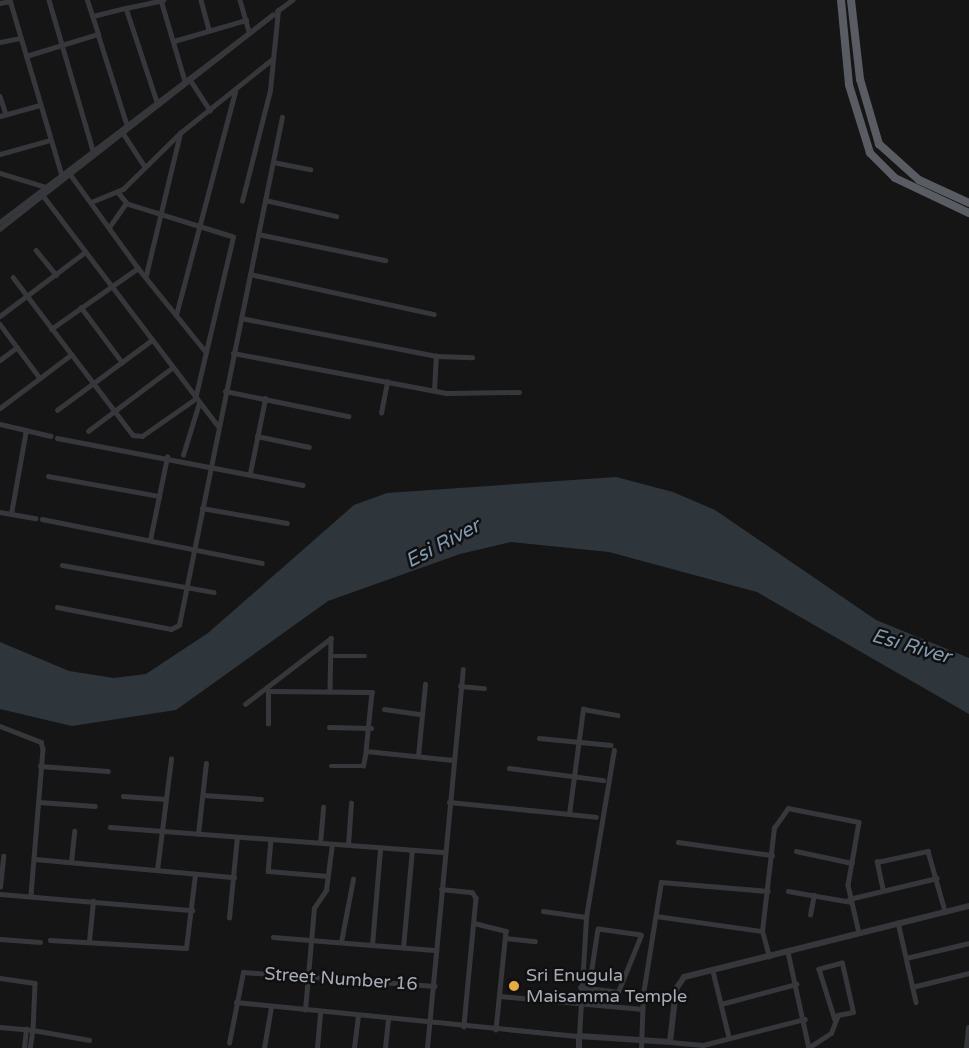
<!DOCTYPE html>
<html>
<head>
<meta charset="utf-8">
<style>
  body { margin:0 }
  #map { position:relative; width:969px; height:1048px; overflow:hidden; background:#151516; font-family:"Varela Round",sans-serif }
  div>[style] { position:absolute }
  [style*='--x'] { left:calc(var(--x)*1px); top:calc(var(--y)*1px); width:calc(var(--w)*1px); rotate:calc(var(--a)*1deg) }
  .water>* { inset:0; background:#2e363c }
  .minor>* { height:4.5px; margin:-2.25px; padding:0 2.25px; transform-origin:2.25px; border-radius:2.25px; background:#36373b }
  .tertiary>* { height:6px; margin:-3px; padding:0 3px; transform-origin:3px; border-radius:3px; background:#36373b }
  .trunk>* { height:8px; margin:-4px; padding:0 4px; transform-origin:4px; border-radius:4px; background:#5a5c63 }
  .dots>* { width:16px; height:16px; translate:-50% -50%; box-sizing:border-box; border:3px solid #101011; border-radius:50% }
  span { translate:-50% -50%; white-space:nowrap; text-align:center; line-height:1.15; -webkit-text-stroke:5px #101011; paint-order:stroke }
  .poi-label { font-size:18px; color:#a7acb6 }
  .left { translate:0 -50%; text-align:left }
  .street-label { font-size:18px; color:#a7acb6 }
  .water-label { font-size:20px; color:#809ab0; font-style:italic }
</style>
</head>
<body>
<div id="map">
  <div class="water">
    <div style="clip-path:polygon(616px 477px,673px 492px,715px 510px,876px 620px,969px 658px,969px 714px,757px 592px,609px 552px,511px 542px,460px 554px,328px 601px,176px 710px,72px 726px,0 709px,0 642px,69px 671px,114px 678px,146px 674px,208px 633px,354px 505px,387px 493px)"></div>
  </div>
  <div class="minor">
    <div style="--x:10;--y:0;--w:183;--a:73.5"></div>
    <div style="--x:49;--y:0;--w:156;--a:73.7"></div>
    <div style="--x:161;--y:0;--w:84;--a:73.5"></div>
    <div style="--x:201;--y:0;--w:31;--a:75"></div>
    <div style="--x:240;--y:0;--w:32;--a:74"></div>
    <div style="--x:0;--y:3;--w:10;--a:-11"></div>
    <div style="--x:126;--y:8;--w:38;--a:-12"></div>
    <div style="--x:277;--y:11;--w:19;--a:-36"></div>
    <div style="--x:93;--y:16;--w:34;--a:-14"></div>
    <div style="--x:126;--y:8;--w:99;--a:71.7"></div>
    <div style="--x:98;--y:34;--w:96;--a:72.3"></div>
    <div style="--x:174;--y:41;--w:75;--a:-16.3"></div>
    <div style="--x:0;--y:42;--w:21;--a:-11"></div>
    <div style="--x:26;--y:56;--w:75;--a:-17"></div>
    <div style="--x:98;--y:34;--w:36;--a:-108"></div>
    <div style="--x:191;--y:81;--w:35;--a:57"></div>
    <div style="--x:0;--y:96;--w:19;--a:72"></div>
    <div style="--x:0;--y:116;--w:41;--a:-15.4"></div>
    <div style="--x:123;--y:133;--w:38;--a:57"></div>
    <div style="--x:0;--y:154;--w:52;--a:-15.6"></div>
    <div style="--x:273;--y:162;--w:38;--a:11"></div>
    <div style="--x:0;--y:173;--w:48;--a:16.9"></div>
    <div style="--x:70;--y:174;--w:116;--a:54.1"></div>
    <div style="--x:42;--y:194;--w:291;--a:52.8"></div>
    <div style="--x:265;--y:200;--w:73;--a:12.7"></div>
    <div style="--x:242;--y:201;--w:114;--a:-75.8"></div>
    <div style="--x:270;--y:90;--w:80;--a:-84.3"></div>
    <div style="--x:91;--y:202;--w:35;--a:-22"></div>
    <div style="--x:123;--y:189;--w:80;--a:-44.5"></div>
    <div style="--x:180;--y:133;--w:117;--a:-38.7"></div>
    <div style="--x:0;--y:222;--w:343;--a:-37.2"></div>
    <div style="--x:273;--y:15;--w:347;--a:141.9"></div>
    <div style="--x:110;--y:226;--w:28;--a:-55"></div>
    <div style="--x:258;--y:234;--w:130;--a:11.6"></div>
    <div style="--x:36;--y:250;--w:32;--a:51"></div>
    <div style="--x:250;--y:274;--w:188;--a:12.3"></div>
    <div style="--x:146;--y:275;--w:146;--a:-76.5"></div>
    <div style="--x:13;--y:277;--w:198;--a:52.8"></div>
    <div style="--x:133;--y:435;--w:9;--a:6"></div>
    <div style="--x:142;--y:436;--w:65;--a:-34.9"></div>
    <div style="--x:195;--y:399;--w:166;--a:-76.8"></div>
    <div style="--x:233;--y:237;--w:111;--a:-162.7"></div>
    <div style="--x:127;--y:204;--w:14;--a:-129"></div>
    <div style="--x:81;--y:307;--w:69;--a:53.3"></div>
    <div style="--x:176;--y:315;--w:231;--a:-75.2"></div>
    <div style="--x:0;--y:316;--w:105;--a:-36.9"></div>
    <div style="--x:241;--y:318;--w:199;--a:11"></div>
    <div style="--x:436;--y:356;--w:36;--a:2"></div>
    <div style="--x:0;--y:324;--w:67;--a:53.5"></div>
    <div style="--x:40;--y:378;--w:39;--a:-37"></div>
    <div style="--x:51;--y:329;--w:106;--a:-35"></div>
    <div style="--x:138;--y:268;--w:108;--a:51"></div>
    <div style="--x:233;--y:353;--w:218;--a:10.6"></div>
    <div style="--x:447;--y:393;--w:72;--a:-0.8"></div>
    <div style="--x:0;--y:360;--w:21;--a:-37"></div>
    <div style="--x:225;--y:391;--w:126;--a:11.5"></div>
    <div style="--x:434;--y:391;--w:35;--a:-87"></div>
    <div style="--x:0;--y:408;--w:50;--a:-36.9"></div>
    <div style="--x:57;--y:410;--w:118;--a:-36.4"></div>
    <div style="--x:381;--y:413;--w:32;--a:-79"></div>
    <div style="--x:0;--y:424;--w:52;--a:13.2"></div>
    <div style="--x:88;--y:431;--w:105;--a:-36.9"></div>
    <div style="--x:257;--y:436;--w:53;--a:11.9"></div>
    <div style="--x:57;--y:438;--w:250;--a:10.8"></div>
    <div style="--x:183;--y:455;--w:54;--a:-72.9"></div>
    <div style="--x:250;--y:473;--w:76;--a:-78.5"></div>
    <div style="--x:48;--y:476;--w:113;--a:10.2"></div>
    <div style="--x:202;--y:508;--w:86;--a:10"></div>
    <div style="--x:0;--y:512;--w:36;--a:10"></div>
    <div style="--x:11;--y:514;--w:85;--a:-79.9"></div>
    <div style="--x:42;--y:519;--w:224;--a:11.3"></div>
    <div style="--x:150;--y:540;--w:85;--a:-78.4"></div>
    <div style="--x:62;--y:565;--w:154;--a:10.1"></div>
    <div style="--x:57;--y:607;--w:116;--a:10.9"></div>
    <div style="--x:171;--y:629;--w:9;--a:-27"></div>
    <div style="--x:179;--y:625;--w:518;--a:-78.54"></div>
    <div style="--x:331;--y:656;--w:34;--a:0"></div>
    <div style="--x:460;--y:686;--w:24;--a:5"></div>
    <div style="--x:268;--y:691;--w:104;--a:0.6"></div>
    <div style="--x:372;--y:692;--w:59;--a:95.8"></div>
    <div style="--x:366;--y:751;--w:87;--a:5.9"></div>
    <div style="--x:245;--y:704;--w:108;--a:-37.5"></div>
    <div style="--x:331;--y:638;--w:52;--a:91.1"></div>
    <div style="--x:384;--y:709;--w:37;--a:8"></div>
    <div style="--x:268;--y:724;--w:33;--a:-90"></div>
    <div style="--x:0;--y:726;--w:44;--a:21.3"></div>
    <div style="--x:41;--y:742;--w:7;--a:74"></div>
    <div style="--x:43;--y:749;--w:147;--a:94.7"></div>
    <div style="--x:329;--y:727;--w:42;--a:1.4"></div>
    <div style="--x:539;--y:738;--w:72;--a:5.6"></div>
    <div style="--x:418;--y:756;--w:72;--a:-84.4"></div>
    <div style="--x:40;--y:766;--w:68;--a:4.2"></div>
    <div style="--x:331;--y:766;--w:32;--a:0"></div>
    <div style="--x:363;--y:766;--w:15;--a:-79"></div>
    <div style="--x:509;--y:768;--w:95;--a:7.3"></div>
    <div style="--x:203;--y:795;--w:58;--a:3.9"></div>
    <div style="--x:123;--y:796;--w:43;--a:4"></div>
    <div style="--x:39;--y:802;--w:56;--a:4.1"></div>
    <div style="--x:449;--y:802;--w:121;--a:5.7"></div>
    <div style="--x:569;--y:814;--w:106;--a:-82.4"></div>
    <div style="--x:583;--y:709;--w:35;--a:10"></div>
    <div style="--x:569;--y:814;--w:27;--a:6"></div>
    <div style="--x:110;--y:827;--w:336;--a:4.3"></div>
    <div style="--x:198;--y:834;--w:71;--a:-83.6"></div>
    <div style="--x:271;--y:839;--w:32;--a:95"></div>
    <div style="--x:268;--y:871;--w:60;--a:4.8"></div>
    <div style="--x:678;--y:842;--w:95;--a:7.9"></div>
    <div style="--x:320;--y:843;--w:36;--a:-85"></div>
    <div style="--x:348;--y:845;--w:42;--a:-85.9"></div>
    <div style="--x:796;--y:851;--w:57;--a:12.1"></div>
    <div style="--x:35;--y:859;--w:200;--a:5.2"></div>
    <div style="--x:71;--y:862;--w:31;--a:-84"></div>
    <div style="--x:157;--y:870;--w:112;--a:-82.8"></div>
    <div style="--x:0;--y:887;--w:31;--a:-84"></div>
    <div style="--x:441;--y:889;--w:31;--a:6"></div>
    <div style="--x:472;--y:892;--w:7;--a:56"></div>
    <div style="--x:476;--y:898;--w:129;--a:95.4"></div>
    <div style="--x:788;--y:891;--w:64;--a:9.9"></div>
    <div style="--x:883;--y:891;--w:30;--a:-102"></div>
    <div style="--x:877;--y:862;--w:52;--a:-12.2"></div>
    <div style="--x:928;--y:851;--w:62;--a:74.2"></div>
    <div style="--x:0;--y:894;--w:193;--a:4.8"></div>
    <div style="--x:849;--y:899;--w:90;--a:-13.4"></div>
    <div style="--x:543;--y:911;--w:43;--a:7.9"></div>
    <div style="--x:810;--y:915;--w:20;--a:-79"></div>
    <div style="--x:656;--y:916;--w:107;--a:8.1"></div>
    <div style="--x:229;--y:918;--w:81;--a:-84.4"></div>
    <div style="--x:898;--y:922;--w:82;--a:77.3"></div>
    <div style="--x:474;--y:923;--w:33;--a:14"></div>
    <div style="--x:506;--y:931;--w:99;--a:95.8"></div>
    <div style="--x:273;--y:937;--w:164;--a:4.6"></div>
    <div style="--x:505;--y:938;--w:30;--a:6"></div>
    <div style="--x:0;--y:939;--w:40;--a:4.3"></div>
    <div style="--x:50;--y:940;--w:136;--a:3.4"></div>
    <div style="--x:186;--y:948;--w:74;--a:-83"></div>
    <div style="--x:89;--y:941;--w:40;--a:-84.3"></div>
    <div style="--x:341;--y:942;--w:64;--a:-79.2"></div>
    <div style="--x:372;--y:945;--w:96;--a:-85.2"></div>
    <div style="--x:403;--y:948;--w:98;--a:-84.8"></div>
    <div style="--x:788;--y:952;--w:98;--a:77.7"></div>
    <div style="--x:769;--y:957;--w:27;--a:-105"></div>
    <div style="--x:762;--y:931;--w:104;--a:-83.4"></div>
    <div style="--x:774;--y:828;--w:24;--a:-55"></div>
    <div style="--x:788;--y:808;--w:72;--a:11.2"></div>
    <div style="--x:859;--y:822;--w:64;--a:99.9"></div>
    <div style="--x:848;--y:885;--w:49;--a:77.1"></div>
    <div style="--x:906;--y:958;--w:65;--a:-13.4"></div>
    <div style="--x:713;--y:971;--w:68;--a:76.4"></div>
    <div style="--x:0;--y:978;--w:35;--a:8"></div>
    <div style="--x:35;--y:983;--w:47;--a:92.4"></div>
    <div style="--x:33;--y:1030;--w:57;--a:10.1"></div>
    <div style="--x:580;--y:987;--w:38;--a:7"></div>
    <div style="--x:618;--y:992;--w:61;--a:-68"></div>
    <div style="--x:641;--y:935;--w:43;--a:-172.1"></div>
    <div style="--x:598;--y:929;--w:60;--a:98.7"></div>
    <div style="--x:912;--y:987;--w:59;--a:-13.8"></div>
    <div style="--x:500;--y:996;--w:143;--a:5.2"></div>
    <div style="--x:236;--y:1002;--w:345;--a:5.7"></div>
    <div style="--x:579;--y:1036;--w:119;--a:-86.6"></div>
    <div style="--x:586;--y:917;--w:169;--a:-80.5"></div>
    <div style="--x:721;--y:1004;--w:78;--a:-14.9"></div>
    <div style="--x:305;--y:1010;--w:102;--a:-85"></div>
    <div style="--x:314;--y:908;--w:22;--a:-56"></div>
    <div style="--x:326;--y:890;--w:46;--a:-82.6"></div>
    <div style="--x:0;--y:1027;--w:33;--a:5"></div>
    <div style="--x:33;--y:1030;--w:18;--a:99"></div>
    <div style="--x:670;--y:1042;--w:33;--a:5"></div>
    <div style="--x:703;--y:1045;--w:105;--a:-14.3"></div>
    <div style="--x:229;--y:1043;--w:72;--a:-78.8"></div>
    <div style="--x:243;--y:972;--w:192;--a:4.2"></div>
    <div style="--x:24;--y:1048;--w:19;--a:-84"></div>
    <div style="--x:264;--y:1048;--w:42;--a:-80.3"></div>
    <div style="--x:317;--y:1048;--w:36;--a:-85"></div>
    <div style="--x:354;--y:1048;--w:32;--a:-83"></div>
    <div style="--x:385;--y:1048;--w:29;--a:-84"></div>
    <div style="--x:427;--y:1048;--w:380;--a:-84.6"></div>
    <div style="--x:641;--y:1048;--w:54;--a:-87.9"></div>
    <div style="--x:643;--y:994;--w:113;--a:-80.9"></div>
    <div style="--x:661;--y:882;--w:107;--a:4.8"></div>
    <div style="--x:808;--y:1048;--w:27;--a:-33"></div>
    <div style="--x:831;--y:1033;--w:19;--a:-69"></div>
    <div style="--x:838;--y:1015;--w:15;--a:-11"></div>
    <div style="--x:853;--y:1012;--w:50;--a:-102.7"></div>
    <div style="--x:842;--y:963;--w:24;--a:165"></div>
    <div style="--x:819;--y:969;--w:53;--a:72.6"></div>
  </div>
  <div class="tertiary">
    <div style="--x:579;--y:1048;--w:12;--a:-90"></div>
    <div style="--x:579;--y:1036;--w:91;--a:3.8"></div>
    <div style="--x:670;--y:1042;--w:53;--a:-83.5"></div>
    <div style="--x:676;--y:989;--w:14;--a:-56"></div>
    <div style="--x:684;--y:977;--w:294;--a:-14"></div>
    <div style="--x:967;--y:1048;--w:20;--a:-84"></div>
  </div>
  <div class="trunk">
    <div style="--x:841;--y:0;--w:85;--a:84.6"></div>
    <div style="--x:849;--y:85;--w:71;--a:72.8"></div>
    <div style="--x:870;--y:153;--w:35;--a:45"></div>
    <div style="--x:895;--y:178;--w:82;--a:25.3"></div>
    <div style="--x:851;--y:0;--w:80;--a:83.5"></div>
    <div style="--x:860;--y:79;--w:68;--a:73.7"></div>
    <div style="--x:879;--y:144;--w:54;--a:42"></div>
    <div style="--x:919;--y:180;--w:55;--a:24.7"></div>
  </div>
  <div class="dots">
    <div style="left:514px;top:986px;background:#e9ab3a"></div>
  </div>
  <div class="poi-label">
    <span class="left" style="left:526px;top:986px">Sri Enugula<br>Maisamma Temple</span>
  </div>
  <div class="street-label">
    <span style="left:341px;top:979px;rotate:4deg">Street Number 16</span>
  </div>
  <div class="water-label">
    <span style="left:443px;top:544px;rotate:-28deg">Esi River</span>
    <span style="left:911px;top:647px;rotate:16deg">Esi River</span>
  </div>
</div>
</body>
</html>
